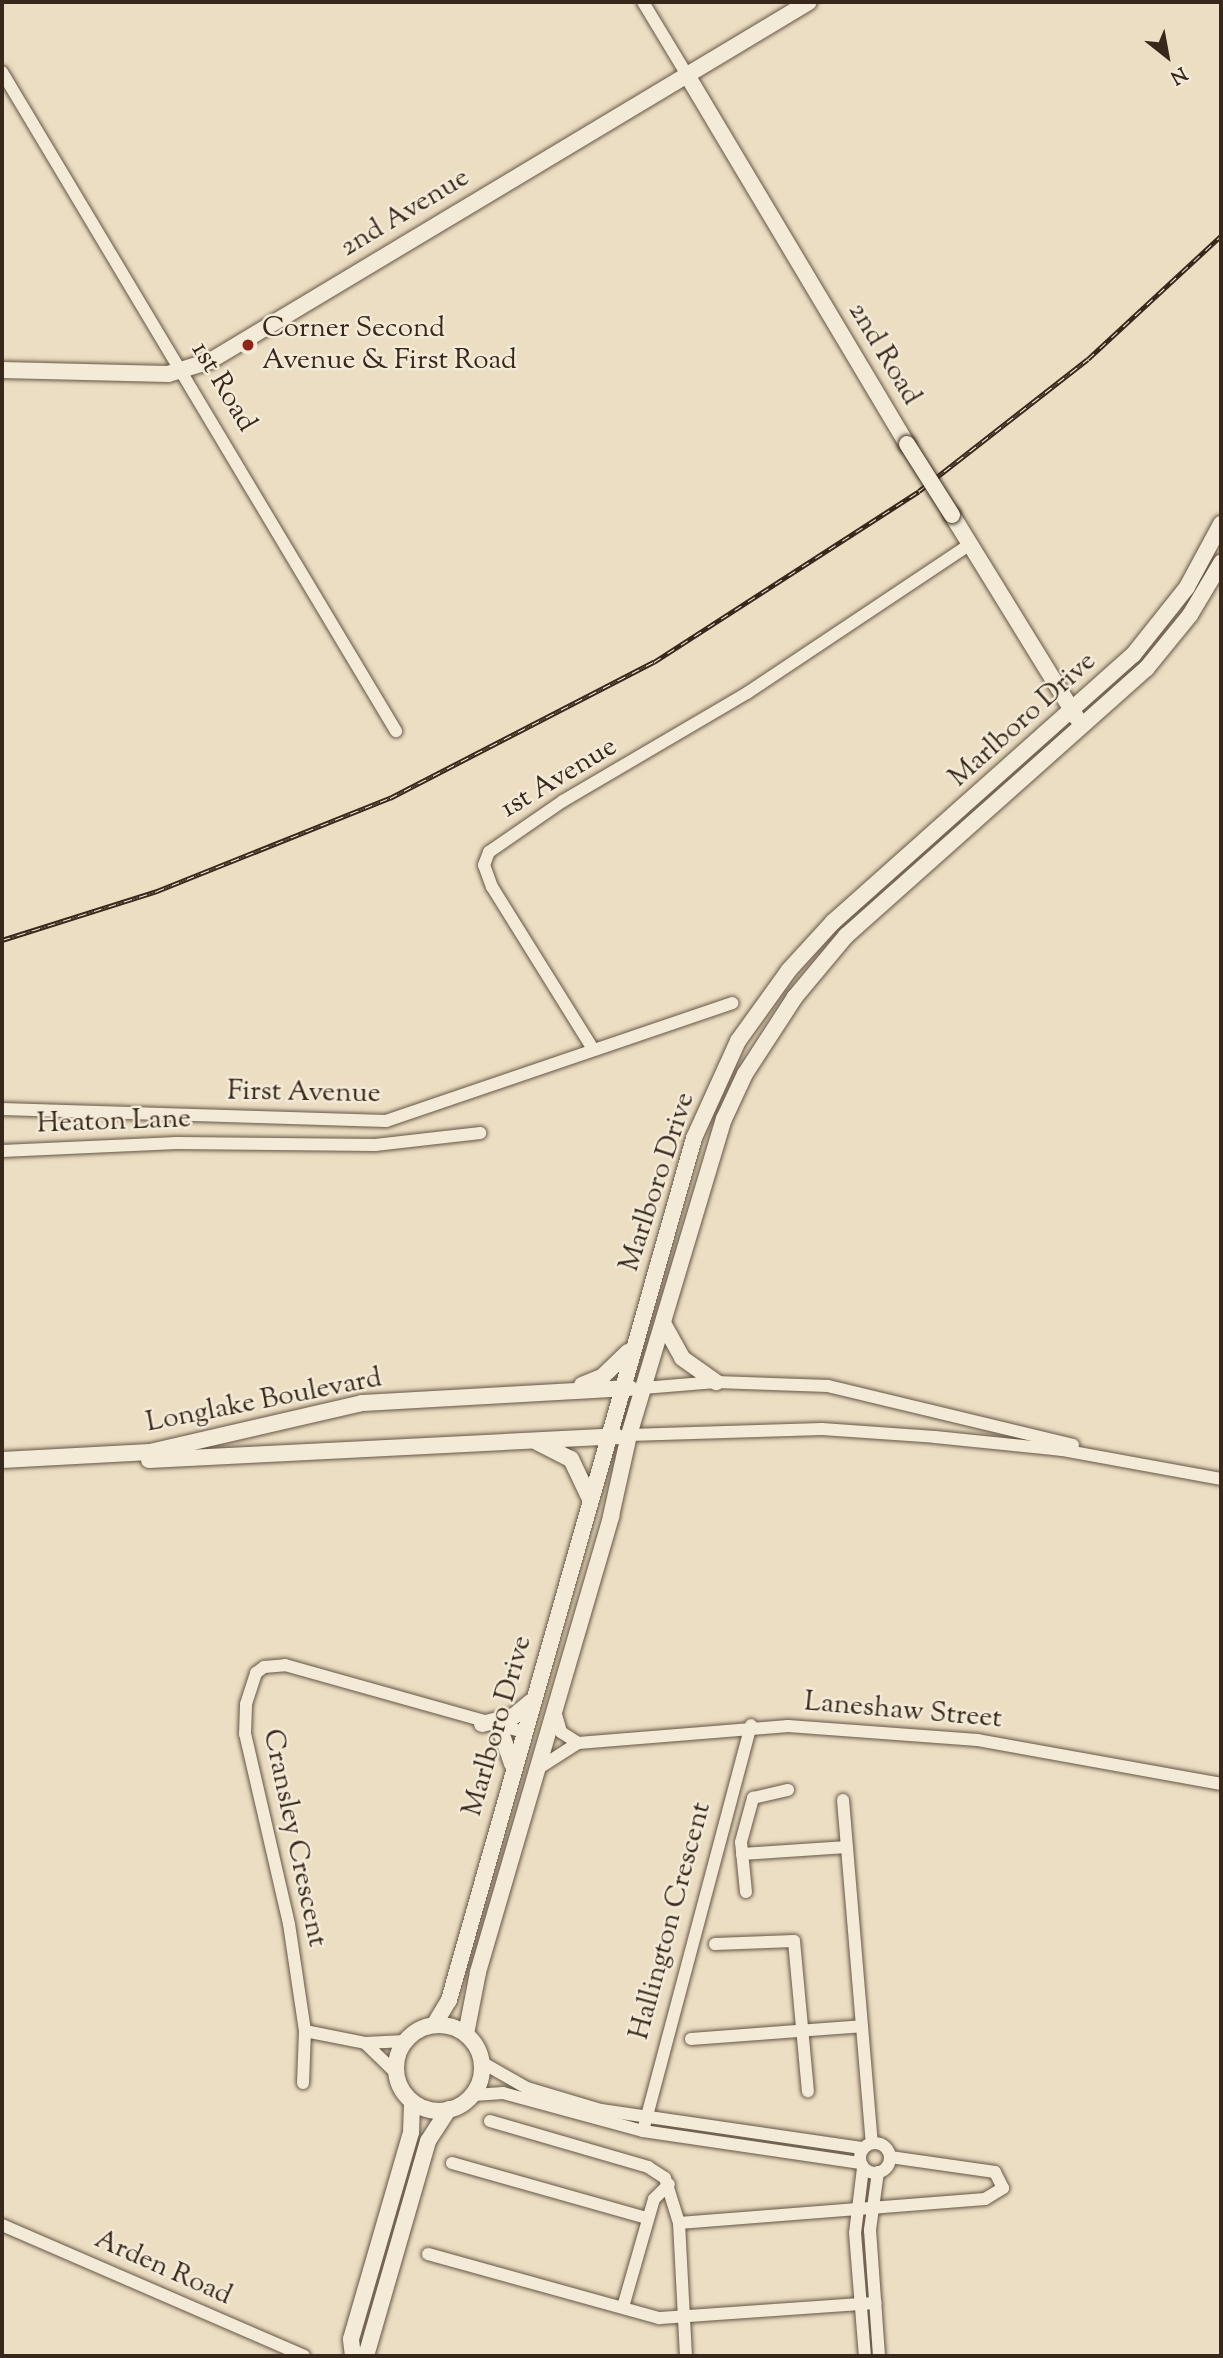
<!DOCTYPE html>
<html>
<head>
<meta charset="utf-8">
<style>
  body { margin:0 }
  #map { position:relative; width:1223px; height:2358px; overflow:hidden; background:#ecdec3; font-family:"Sorts Mill Goudy",serif }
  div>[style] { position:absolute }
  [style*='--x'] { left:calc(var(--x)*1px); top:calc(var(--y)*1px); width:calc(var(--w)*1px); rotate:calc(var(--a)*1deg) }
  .roads { filter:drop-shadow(0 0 2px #655645) drop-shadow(0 0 2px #655645) }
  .street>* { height:12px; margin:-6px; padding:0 6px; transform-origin:6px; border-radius:6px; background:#f3ead8 }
  .street>.ring { margin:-6px; padding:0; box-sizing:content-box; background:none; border:12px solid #f3ead8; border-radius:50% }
  .secondary>* { height:16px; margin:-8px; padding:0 8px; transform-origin:8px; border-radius:8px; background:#f3ead8 }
  .secondary>.ring { margin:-8px; padding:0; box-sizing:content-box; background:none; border:16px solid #f3ead8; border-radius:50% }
  .rail>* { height:5px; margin-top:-2.5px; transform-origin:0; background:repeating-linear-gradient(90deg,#f3ead8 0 8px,#38281b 0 16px); box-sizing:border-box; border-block:2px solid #38281b }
  .bridges { filter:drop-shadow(0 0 2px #38281b) drop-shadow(0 0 2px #38281b) }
  .secondary-bridge>* { height:16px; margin:-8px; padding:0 8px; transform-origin:8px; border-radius:8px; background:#f3ead8 }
  .dots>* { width:19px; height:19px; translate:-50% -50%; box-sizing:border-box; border:4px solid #f3ead8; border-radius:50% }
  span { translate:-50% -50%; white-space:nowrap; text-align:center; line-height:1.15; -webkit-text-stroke:5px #f3ead8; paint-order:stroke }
  .street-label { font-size:28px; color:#38281b }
  .poi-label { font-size:28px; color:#38281b }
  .left { translate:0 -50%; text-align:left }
  .frame { position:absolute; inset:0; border:4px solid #38281b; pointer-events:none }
  .north { position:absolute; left:1132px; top:21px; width:70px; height:70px; -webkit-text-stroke:5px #f3ead8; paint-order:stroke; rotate:149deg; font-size:19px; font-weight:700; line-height:28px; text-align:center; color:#38281b }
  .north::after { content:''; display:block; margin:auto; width:24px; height:32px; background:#38281b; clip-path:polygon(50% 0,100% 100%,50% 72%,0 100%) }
</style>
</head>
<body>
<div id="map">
  <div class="roads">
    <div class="street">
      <div style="--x:643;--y:2;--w:85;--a:58.9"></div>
      <div style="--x:2;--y:72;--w:768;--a:59.13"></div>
      <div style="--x:593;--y:1049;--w:191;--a:-121.9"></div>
      <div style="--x:492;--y:887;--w:23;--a:-110"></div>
      <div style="--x:484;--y:865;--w:14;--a:-69"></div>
      <div style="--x:489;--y:852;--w:90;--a:-34.6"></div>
      <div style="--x:563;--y:801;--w:213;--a:-30.4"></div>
      <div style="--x:747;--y:693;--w:268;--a:-33.7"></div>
      <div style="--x:2;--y:1109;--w:384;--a:1.8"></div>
      <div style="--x:386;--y:1121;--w:366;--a:-18.8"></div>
      <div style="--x:2;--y:1151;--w:175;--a:-2.6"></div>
      <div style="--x:177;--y:1143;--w:198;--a:0.6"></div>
      <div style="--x:375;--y:1145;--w:106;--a:-6.5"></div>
      <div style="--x:643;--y:1388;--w:73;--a:-4.7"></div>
      <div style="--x:716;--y:1382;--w:112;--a:2"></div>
      <div style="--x:828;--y:1386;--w:252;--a:13.5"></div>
      <div style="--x:629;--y:1435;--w:193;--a:-1.8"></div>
      <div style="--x:822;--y:1429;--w:113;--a:4"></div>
      <div style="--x:935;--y:1437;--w:128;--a:5.8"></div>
      <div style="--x:1062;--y:1450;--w:162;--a:10.3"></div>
      <div style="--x:555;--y:1711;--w:22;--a:74"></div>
      <div style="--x:561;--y:1732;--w:20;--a:33"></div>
      <div style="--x:539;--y:1768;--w:46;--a:-32.7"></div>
      <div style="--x:578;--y:1743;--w:211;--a:-4.6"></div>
      <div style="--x:788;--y:1726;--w:190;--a:4.2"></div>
      <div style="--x:977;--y:1740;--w:248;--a:10.2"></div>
      <div style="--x:843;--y:1800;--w:344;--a:85.2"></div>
      <div style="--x:742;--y:1854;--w:105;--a:-3.8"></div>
      <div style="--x:746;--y:1892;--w:50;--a:-95.7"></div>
      <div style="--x:741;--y:1842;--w:46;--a:-74.7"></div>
      <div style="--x:753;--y:1798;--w:36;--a:-13"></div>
      <div style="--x:715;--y:1944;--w:79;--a:-2.2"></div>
      <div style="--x:794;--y:1941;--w:151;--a:84.7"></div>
      <div style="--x:305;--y:2031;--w:61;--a:11.3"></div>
      <div style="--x:365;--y:2043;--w:40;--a:-2.9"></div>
      <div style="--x:691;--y:2039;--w:171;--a:-4.3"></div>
      <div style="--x:365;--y:2043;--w:43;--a:44.1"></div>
      <div style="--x:483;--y:2063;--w:51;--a:29.6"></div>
      <div style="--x:527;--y:2088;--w:77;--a:16.6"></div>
      <div style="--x:601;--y:2110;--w:265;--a:8.3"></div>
      <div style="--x:303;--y:2083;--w:52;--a:-87.8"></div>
      <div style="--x:305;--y:2031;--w:108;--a:-98.5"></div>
      <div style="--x:289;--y:1924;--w:195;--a:-103"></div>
      <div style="--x:245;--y:1734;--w:30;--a:-88"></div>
      <div style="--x:246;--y:1704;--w:33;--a:-72"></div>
      <div style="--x:256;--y:1673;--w:10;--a:-37"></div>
      <div style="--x:264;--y:1667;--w:21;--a:-5"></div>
      <div style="--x:285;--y:1665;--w:247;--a:15.7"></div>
      <div style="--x:474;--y:2095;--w:29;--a:-4"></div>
      <div style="--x:503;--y:2093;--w:145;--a:15.2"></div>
      <div style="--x:643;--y:2131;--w:220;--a:8.4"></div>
      <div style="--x:490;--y:2121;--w:165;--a:16.2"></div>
      <div style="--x:648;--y:2167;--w:20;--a:33"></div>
      <div style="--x:665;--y:2178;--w:47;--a:72.7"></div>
      <div style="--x:679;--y:2223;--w:133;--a:87"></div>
      <div style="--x:643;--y:2131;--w:420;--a:-75.1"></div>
      <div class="ring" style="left:860px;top:2143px;width:18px;height:18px"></div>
      <div style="--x:452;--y:2163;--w:203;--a:15.8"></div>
      <div style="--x:863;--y:2168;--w:65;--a:97"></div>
      <div style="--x:855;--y:2233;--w:123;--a:85.4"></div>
      <div style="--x:878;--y:2172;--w:59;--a:97.9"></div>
      <div style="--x:870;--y:2230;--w:126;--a:85.9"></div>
      <div style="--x:679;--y:2223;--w:307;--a:-4.5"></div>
      <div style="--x:985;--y:2199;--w:21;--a:-31"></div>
      <div style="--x:1003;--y:2188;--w:18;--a:-117"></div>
      <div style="--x:995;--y:2172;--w:106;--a:-171.9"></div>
      <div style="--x:2;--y:2225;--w:329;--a:23.4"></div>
      <div style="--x:428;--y:2254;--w:240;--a:15.5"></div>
      <div style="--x:659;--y:2318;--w:217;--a:-4"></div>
      <div style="--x:623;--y:2307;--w:112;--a:-74"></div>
      <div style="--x:654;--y:2199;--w:21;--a:-45"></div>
    </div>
    <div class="secondary">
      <div style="--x:687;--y:75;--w:430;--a:59.2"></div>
      <div style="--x:2;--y:370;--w:166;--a:1.4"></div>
      <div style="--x:168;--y:374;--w:44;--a:-17.2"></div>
      <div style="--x:210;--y:361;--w:698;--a:-30.94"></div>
      <div style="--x:952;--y:515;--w:238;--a:58.4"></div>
      <div style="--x:664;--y:1325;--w:38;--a:61"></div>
      <div style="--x:682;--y:1358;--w:42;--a:35.2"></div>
      <div style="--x:582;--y:1385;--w:22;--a:-22"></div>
      <div style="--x:602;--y:1377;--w:36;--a:-44"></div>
      <div style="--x:537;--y:1442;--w:38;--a:27"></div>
      <div style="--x:571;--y:1459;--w:42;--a:64.7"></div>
      <div style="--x:2;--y:1460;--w:148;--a:-3.1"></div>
      <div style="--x:150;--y:1452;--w:218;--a:-13"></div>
      <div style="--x:362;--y:1403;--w:268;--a:-3.2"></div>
      <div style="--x:149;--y:1460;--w:468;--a:-2.9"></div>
      <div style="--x:482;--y:1724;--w:33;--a:-14"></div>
      <div style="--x:514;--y:1716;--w:23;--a:-40"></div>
      <div style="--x:500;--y:1729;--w:37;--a:71"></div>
      <div style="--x:434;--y:2025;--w:29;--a:-59"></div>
      <div style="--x:449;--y:2000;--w:896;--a:-74.13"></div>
      <div style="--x:694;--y:1138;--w:107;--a:-65.6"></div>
      <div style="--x:738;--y:1041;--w:87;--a:-54.3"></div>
      <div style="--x:789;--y:970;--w:65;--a:-47.5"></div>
      <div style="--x:833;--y:922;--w:402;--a:-41.7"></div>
      <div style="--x:1133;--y:655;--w:87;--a:-51.5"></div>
      <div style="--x:1187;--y:587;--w:72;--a:-61.6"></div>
      <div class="ring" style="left:396px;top:2025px;width:70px;height:70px"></div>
      <div style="--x:466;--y:2034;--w:63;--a:-79"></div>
      <div style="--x:478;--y:1972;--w:475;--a:-73.7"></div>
      <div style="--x:611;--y:1516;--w:83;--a:-77.5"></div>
      <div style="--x:629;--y:1435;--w:330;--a:-73.3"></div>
      <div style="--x:724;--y:1119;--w:50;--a:-65"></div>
      <div style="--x:745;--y:1074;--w:92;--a:-57"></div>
      <div style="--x:795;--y:997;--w:80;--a:-50.1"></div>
      <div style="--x:846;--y:936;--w:402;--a:-41.7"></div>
      <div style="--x:1146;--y:669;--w:70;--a:-50.8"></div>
      <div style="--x:1190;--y:615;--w:61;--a:-59.2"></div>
      <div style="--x:353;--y:2356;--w:17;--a:-97"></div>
      <div style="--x:351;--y:2339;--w:215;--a:-73.8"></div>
      <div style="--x:411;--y:2133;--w:31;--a:-88"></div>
      <div style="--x:366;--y:2356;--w:224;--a:-73.9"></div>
      <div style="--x:428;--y:2141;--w:38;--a:-57"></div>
    </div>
  </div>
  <div class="rail">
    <div style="--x:2;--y:940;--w:163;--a:-17.5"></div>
    <div style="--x:157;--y:891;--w:251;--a:-21.8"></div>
    <div style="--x:390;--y:798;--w:297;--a:-27.3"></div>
    <div style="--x:654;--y:662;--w:315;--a:-32.8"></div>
    <div style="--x:919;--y:491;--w:214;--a:-38"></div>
    <div style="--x:1088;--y:359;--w:181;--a:-42.8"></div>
  </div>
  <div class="bridges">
    <div class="secondary-bridge">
      <div style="--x:907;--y:444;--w:84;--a:57.6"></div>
    </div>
  </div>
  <div class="dots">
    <div style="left:248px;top:345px;background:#8f2418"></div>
  </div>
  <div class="street-label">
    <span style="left:405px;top:213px;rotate:-31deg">2nd Avenue</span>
    <span style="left:884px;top:354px;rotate:59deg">2nd Road</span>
    <span style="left:223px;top:387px;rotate:59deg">1st Road</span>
    <span style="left:1023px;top:720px;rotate:-42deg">Marlboro Drive</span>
    <span style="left:559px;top:778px;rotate:-31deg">1st Avenue</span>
    <span style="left:304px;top:1093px;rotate:1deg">First Avenue</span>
    <span style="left:114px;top:1122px;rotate:-2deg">Heaton Lane</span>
    <span style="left:658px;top:1182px;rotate:-72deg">Marlboro Drive</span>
    <span style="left:264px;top:1401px;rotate:-11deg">Longlake Boulevard</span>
    <span style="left:903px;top:1711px;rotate:5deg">Laneshaw Street</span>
    <span style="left:498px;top:1726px;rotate:-74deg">Marlboro Drive</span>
    <span style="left:294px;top:1838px;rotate:78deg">Cransley Crescent</span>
    <span style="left:671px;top:1921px;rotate:-75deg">Hallington Crescent</span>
    <span style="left:163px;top:2268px;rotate:24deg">Arden Road</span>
  </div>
  <div class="poi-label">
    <span class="left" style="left:262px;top:345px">Corner Second<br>Avenue &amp; First Road</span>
  </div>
  <div class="frame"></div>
  <div class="north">N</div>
</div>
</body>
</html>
